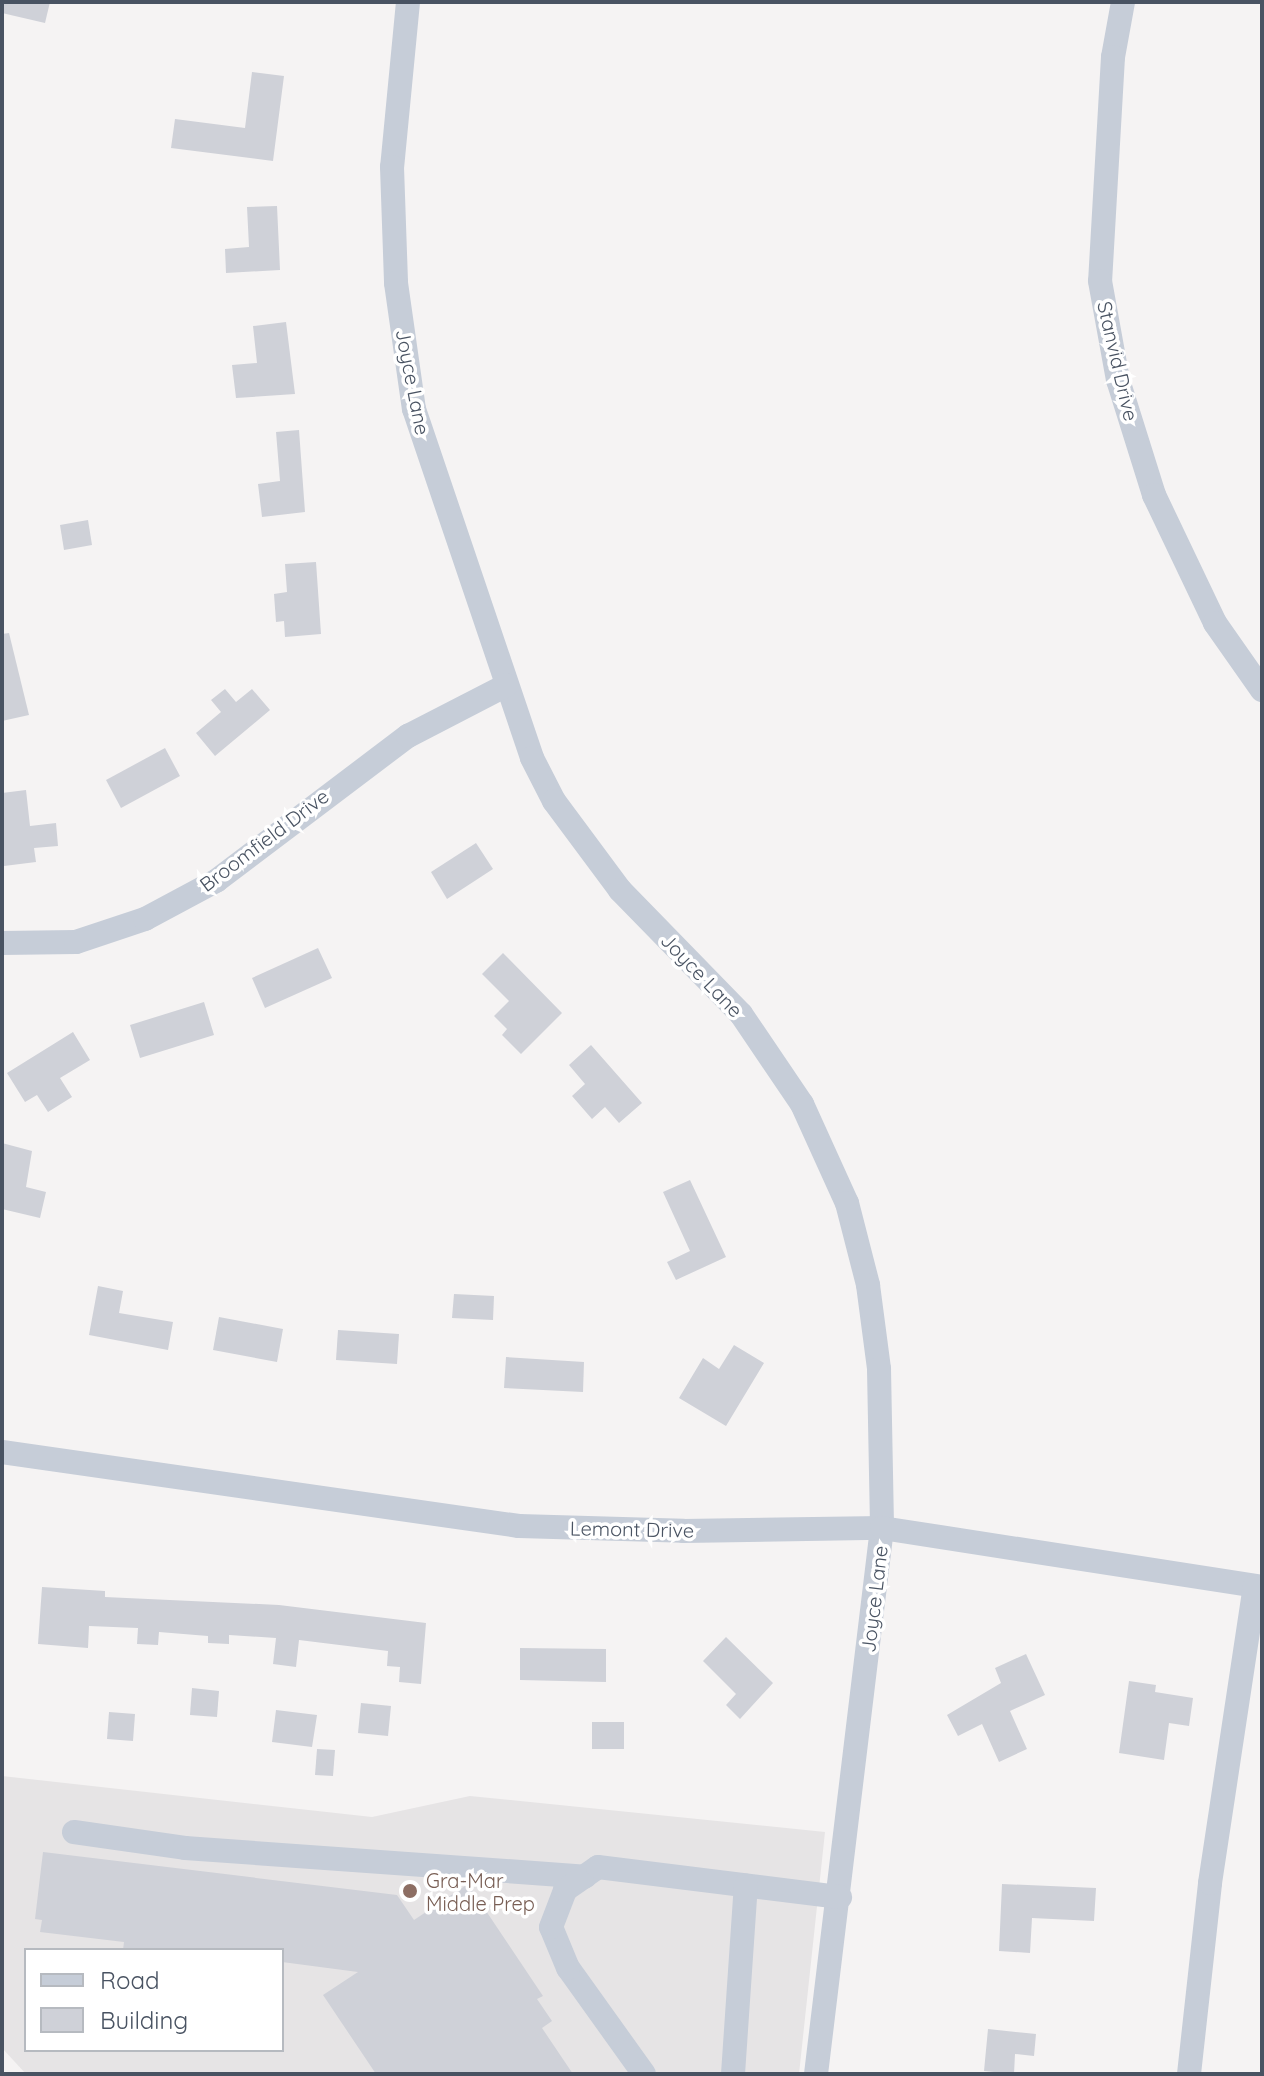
<!DOCTYPE html>
<html>
<head>
<meta charset="utf-8">
<style>
  body { margin:0 }
  #map { position:relative; width:1264px; height:2076px; overflow:hidden; background:#f5f3f3; font-family:Quicksand,sans-serif }
  div>[style] { position:absolute }
  [style*='--x'] { left:calc(var(--x)*1px); top:calc(var(--y)*1px); width:calc(var(--w)*1px); rotate:calc(var(--a)*1deg) }
  .education>* { inset:0; background:#e6e4e5 }
  .building>* { inset:0; background:#cfd1d8 }
  .minor>* { height:24px; margin:-12px; padding:0 12px; transform-origin:12px; border-radius:12px; background:#c6cdd8 }
  .dots>* { width:22px; height:22px; translate:-50% -50%; box-sizing:border-box; border:4px solid #fff; border-radius:50% }
  span { translate:-50% -50%; white-space:nowrap; text-align:center; line-height:1.15; -webkit-text-stroke:7px #fff; paint-order:stroke }
  .street-label { font-size:20px; color:#495362 }
  .education-label { font-size:20px; color:#785e54 }
  .left { translate:0 -50%; text-align:left }
  .frame { position:absolute; inset:0; border:4px solid #495362; pointer-events:none }
  .legend { position:absolute; left:24px; top:1948px; width:260px; height:104px; box-sizing:border-box; background:#fff; border:2px solid #b6bac0; margin:0; padding:10px 14px; list-style:none; font-size:24px; color:#495362 }
  .legend li { display:flex; align-items:center; gap:16px; height:40px }
  .legend b { width:40px; border:2px solid #b6bac0 }
</style>
</head>
<body>
<div id="map">
  <div class="education">
    <div style="clip-path:polygon(evenodd,2px 1776px,372px 1817px,470px 1796px,825px 1832px,799px 2074px,26px 2074px,2px 2048px,2px 1776px,26px 1950px,282px 1950px,282px 2050px,26px 2050px,26px 1950px)"></div>
  </div>
  <div class="building">
    <div style="clip-path:polygon(2px 2px,50px 2px,45px 23px,2px 13px)"></div>
    <div style="clip-path:polygon(252px 72px,284px 76px,273px 161px,171px 148px,175px 119px,245px 128px)"></div>
    <div style="clip-path:polygon(277px 206px,280px 270px,226px 273px,225px 249px,249px 247px,247px 207px)"></div>
    <div style="clip-path:polygon(286px 322px,295px 394px,236px 398px,232px 365px,257px 363px,253px 326px)"></div>
    <div style="clip-path:polygon(299px 430px,305px 512px,262px 517px,258px 484px,280px 481px,276px 432px)"></div>
    <div style="clip-path:polygon(88px 520px,92px 545px,64px 550px,60px 525px)"></div>
    <div style="clip-path:polygon(316px 562px,321px 634px,285px 637px,284px 621px,276px 622px,274px 594px,287px 592px,285px 564px)"></div>
    <div style="clip-path:polygon(9px 633px,29px 715px,2px 721px,2px 634px)"></div>
    <div style="clip-path:polygon(225px 689px,236px 702px,252px 689px,270px 710px,215px 756px,196px 733px,221px 712px,211px 700px)"></div>
    <div style="clip-path:polygon(165px 748px,180px 776px,121px 808px,106px 780px)"></div>
    <div style="clip-path:polygon(26px 790px,30px 826px,56px 823px,58px 846px,34px 848px,36px 862px,4px 866px,2px 793px)"></div>
    <div style="clip-path:polygon(476px 843px,493px 869px,447px 899px,431px 872px)"></div>
    <div style="clip-path:polygon(318px 948px,332px 978px,265px 1008px,252px 978px)"></div>
    <div style="clip-path:polygon(503px 953px,562px 1013px,521px 1054px,502px 1035px,507px 1029px,494px 1016px,509px 1001px,482px 974px)"></div>
    <div style="clip-path:polygon(204px 1002px,214px 1035px,140px 1058px,130px 1025px)"></div>
    <div style="clip-path:polygon(73px 1032px,90px 1060px,60px 1078px,72px 1097px,48px 1112px,37px 1095px,25px 1102px,7px 1073px)"></div>
    <div style="clip-path:polygon(591px 1045px,642px 1103px,619px 1123px,605px 1107px,592px 1119px,572px 1096px,585px 1084px,569px 1065px)"></div>
    <div style="clip-path:polygon(2px 1143px,32px 1151px,26px 1187px,46px 1192px,40px 1218px,2px 1209px)"></div>
    <div style="clip-path:polygon(690px 1180px,726px 1257px,676px 1280px,667px 1262px,690px 1251px,663px 1192px)"></div>
    <div style="clip-path:polygon(98px 1286px,123px 1291px,119px 1313px,173px 1322px,168px 1350px,89px 1335px)"></div>
    <div style="clip-path:polygon(454px 1294px,494px 1296px,493px 1320px,452px 1318px)"></div>
    <div style="clip-path:polygon(219px 1317px,283px 1329px,277px 1362px,213px 1350px)"></div>
    <div style="clip-path:polygon(338px 1330px,399px 1334px,397px 1364px,336px 1360px)"></div>
    <div style="clip-path:polygon(734px 1345px,764px 1363px,726px 1426px,679px 1398px,703px 1358px,719px 1369px)"></div>
    <div style="clip-path:polygon(506px 1357px,584px 1362px,583px 1392px,504px 1388px)"></div>
    <div style="clip-path:polygon(42px 1587px,105px 1591px,105px 1597px,279px 1605px,426px 1623px,421px 1684px,399px 1682px,400px 1667px,387px 1666px,388px 1651px,299px 1640px,296px 1667px,273px 1664px,276px 1638px,229px 1635px,229px 1644px,208px 1643px,208px 1636px,159px 1632px,158px 1645px,137px 1644px,138px 1628px,89px 1626px,88px 1648px,38px 1644px)"></div>
    <div style="clip-path:polygon(726px 1637px,773px 1683px,740px 1719px,726px 1705px,736px 1694px,703px 1661px)"></div>
    <div style="clip-path:polygon(520px 1648px,606px 1649px,606px 1682px,520px 1680px)"></div>
    <div style="clip-path:polygon(1026px 1654px,1045px 1695px,1010px 1711px,1027px 1749px,999px 1762px,982px 1724px,958px 1736px,947px 1715px,1001px 1683px,995px 1668px)"></div>
    <div style="clip-path:polygon(1129px 1681px,1156px 1685px,1155px 1692px,1193px 1698px,1189px 1726px,1169px 1723px,1164px 1760px,1119px 1753px)"></div>
    <div style="clip-path:polygon(192px 1688px,219px 1691px,217px 1717px,190px 1715px)"></div>
    <div style="clip-path:polygon(361px 1703px,391px 1706px,388px 1736px,358px 1733px)"></div>
    <div style="clip-path:polygon(276px 1710px,317px 1715px,312px 1747px,272px 1742px)"></div>
    <div style="clip-path:polygon(109px 1712px,135px 1714px,133px 1741px,107px 1739px)"></div>
    <div style="clip-path:polygon(592px 1722px,624px 1722px,624px 1749px,592px 1749px)"></div>
    <div style="clip-path:polygon(317px 1749px,335px 1750px,333px 1776px,315px 1775px)"></div>
    <div style="clip-path:polygon(43px 1852px,397px 1895px,414px 1920px,468px 1884px,543px 1996px,537px 1999px,552px 2021px,542px 2028px,573px 2074px,376px 2074px,323px 1995px,358px 1972px,282px 1962px,282px 1950px,123px 1950px,124px 1942px,40px 1932px,42px 1920px,35px 1919px)"></div>
    <div style="clip-path:polygon(1002px 1884px,1096px 1888px,1094px 1921px,1032px 1918px,1030px 1953px,999px 1951px)"></div>
    <div style="clip-path:polygon(988px 2029px,1036px 2034px,1034px 2056px,1015px 2054px,1014px 2074px,984px 2071px)"></div>
  </div>
  <div class="minor">
    <div style="--x:408;--y:2;--w:166;--a:95.5"></div>
    <div style="--x:392;--y:167;--w:116;--a:88"></div>
    <div style="--x:396;--y:283;--w:127;--a:81.9"></div>
    <div style="--x:414;--y:409;--w:368;--a:71.3"></div>
    <div style="--x:532;--y:758;--w:48;--a:62.9"></div>
    <div style="--x:554;--y:801;--w:111;--a:53.4"></div>
    <div style="--x:620;--y:890;--w:173;--a:45.7"></div>
    <div style="--x:741;--y:1014;--w:109;--a:55.9"></div>
    <div style="--x:802;--y:1104;--w:109;--a:65.6"></div>
    <div style="--x:847;--y:1203;--w:85;--a:75.6"></div>
    <div style="--x:868;--y:1285;--w:85;--a:82.5"></div>
    <div style="--x:879;--y:1369;--w:159;--a:88.9"></div>
    <div style="--x:882;--y:1528;--w:550;--a:96.89"></div>
    <div style="--x:1123;--y:2;--w:56;--a:100.3"></div>
    <div style="--x:1113;--y:57;--w:224;--a:93.3"></div>
    <div style="--x:1100;--y:281;--w:101;--a:79.7"></div>
    <div style="--x:1118;--y:380;--w:121;--a:72.6"></div>
    <div style="--x:1154;--y:495;--w:142;--a:64.5"></div>
    <div style="--x:1215;--y:623;--w:82;--a:55"></div>
    <div style="--x:2;--y:943;--w:74;--a:-0.8"></div>
    <div style="--x:76;--y:942;--w:73;--a:-18.4"></div>
    <div style="--x:145;--y:919;--w:81;--a:-28.2"></div>
    <div style="--x:216;--y:881;--w:241;--a:-37.1"></div>
    <div style="--x:408;--y:736;--w:111;--a:-27.3"></div>
    <div style="--x:2;--y:1452;--w:522;--a:8.15"></div>
    <div style="--x:519;--y:1526;--w:164;--a:1.7"></div>
    <div style="--x:683;--y:1531;--w:199;--a:-0.9"></div>
    <div style="--x:882;--y:1528;--w:385;--a:8.8"></div>
    <div style="--x:74;--y:1832;--w:112;--a:8.2"></div>
    <div style="--x:185;--y:1848;--w:401;--a:4.1"></div>
    <div style="--x:644;--y:2074;--w:130;--a:-125.6"></div>
    <div style="--x:568;--y:1968;--w:44;--a:-112.5"></div>
    <div style="--x:551;--y:1927;--w:40;--a:-69"></div>
    <div style="--x:565;--y:1890;--w:40;--a:-34.9"></div>
    <div style="--x:598;--y:1867;--w:244;--a:7.1"></div>
    <div style="--x:733;--y:2074;--w:189;--a:-86.1"></div>
    <div style="--x:1189;--y:2074;--w:192;--a:-83.7"></div>
    <div style="--x:1210;--y:1883;--w:300;--a:-81.4"></div>
  </div>
  <div class="dots">
    <div style="left:410px;top:1891px;background:#8d6e63"></div>
  </div>
  <div class="street-label">
    <span style="left:1118px;top:361px;rotate:77deg">Stanvid Drive</span>
    <span style="left:413px;top:382px;rotate:79deg">Joyce Lane</span>
    <span style="left:264px;top:840px;rotate:-37deg">Broomfield Drive</span>
    <span style="left:702px;top:975px;rotate:46deg">Joyce Lane</span>
    <span style="left:632px;top:1529px;rotate:1deg">Lemont Drive</span>
    <span style="left:874px;top:1599px;rotate:-83deg">Joyce Lane</span>
  </div>
  <div class="education-label">
    <span class="left" style="left:426px;top:1892px">Gra-Mar<br>Middle Prep</span>
  </div>
  <div class="frame"></div>
  <ul class="legend">
  <li><b style="height:10px;background:#c6cdd8"></b>Road</li>
  <li><b style="height:22px;background:#cfd1d8"></b>Building</li>
  </ul>
</div>
</body>
</html>
